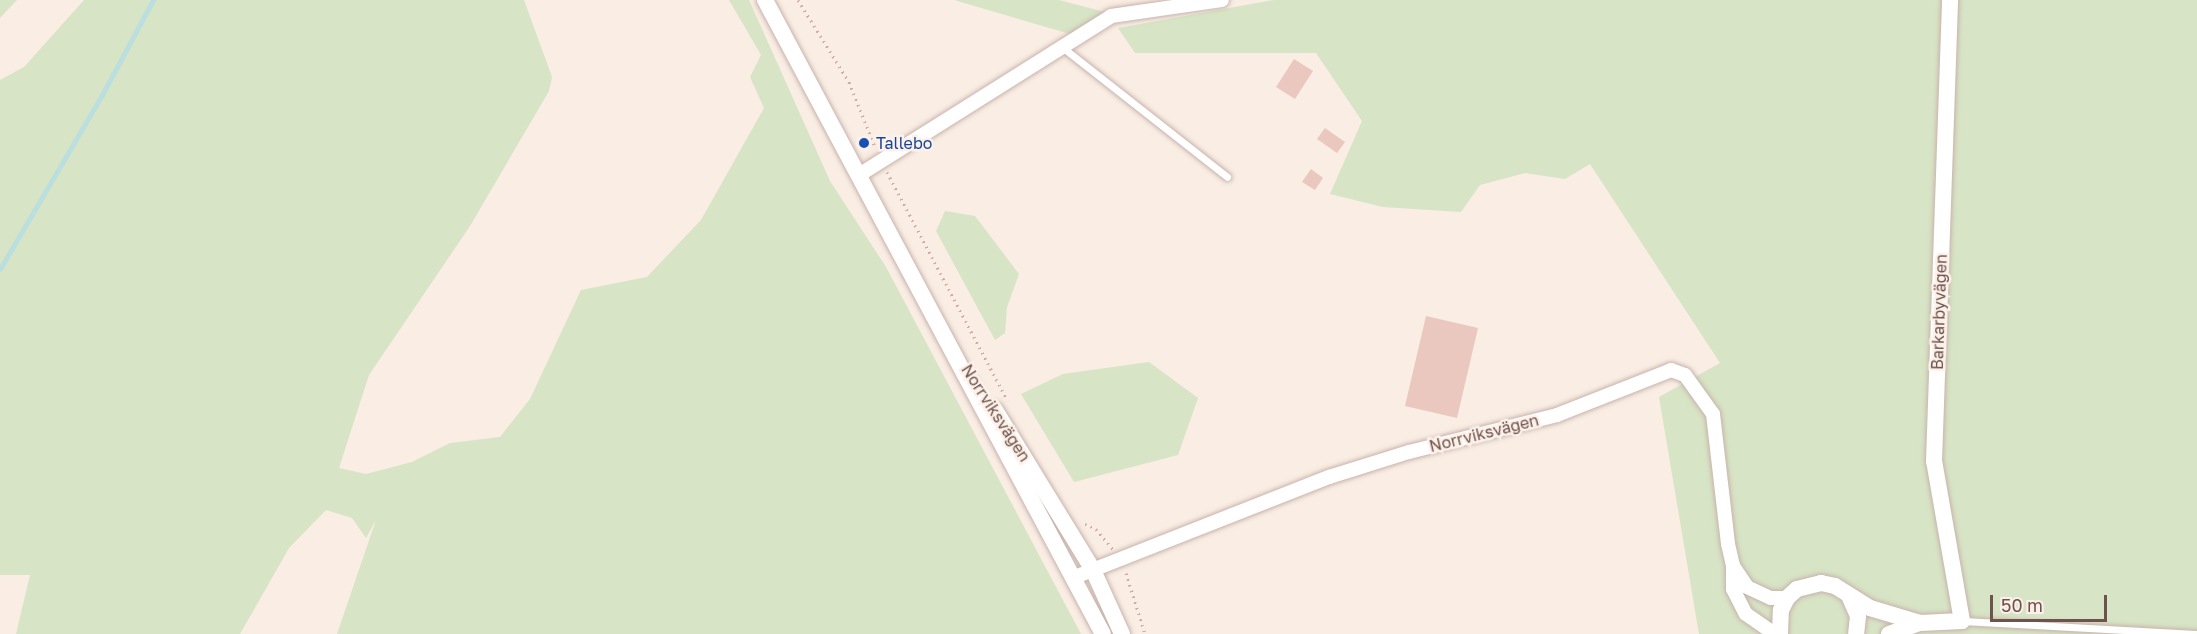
<!DOCTYPE html>
<html>
<head>
<meta charset="utf-8">
<style>
  body { margin:0 }
  #map { position:relative; width:2197px; height:634px; overflow:hidden; background:#f9ede4; font-family:"Golos Text",sans-serif }
  div>[style] { position:absolute }
  [style*='--x'] { left:calc(var(--x)*1px); top:calc(var(--y)*1px); width:calc(var(--w)*1px); rotate:calc(var(--a)*1deg) }
  .green>* { inset:0; background:#d7e4c5 }
  .stream>* { height:4.5px; margin:-2.25px; padding:0 2.25px; transform-origin:2.25px; border-radius:2.25px; background:#bbdfde }
  .building>* { inset:0; background:#eac8bf }
  .path>* { height:3px; margin-top:-1.5px; transform-origin:0; background:repeating-linear-gradient(90deg,#cfaba3 0 1.5px,transparent 0 6px) }
  .roads { filter:drop-shadow(0 0 2px #c8b3ac) drop-shadow(0 0 2px #c8b3ac) }
  .service>* { height:7px; margin:-3.5px; padding:0 3.5px; transform-origin:3.5px; border-radius:3.5px; background:#fff }
  .minor>* { height:14px; margin:-7px; padding:0 7px; transform-origin:7px; border-radius:7px; background:#fff }
  .tertiary>* { height:16px; margin:-8px; padding:0 8px; transform-origin:8px; border-radius:8px; background:#fff }
  .dots>* { width:16px; height:16px; translate:-50% -50%; box-sizing:border-box; border:3px solid #fcf1e9; border-radius:50% }
  span { translate:-50% -50%; white-space:nowrap; text-align:center; line-height:1.15; -webkit-text-stroke:5px #fcf1e9; paint-order:stroke }
  .transit-label { font-size:16px; color:#164399 }
  .left { translate:0 -50%; text-align:left }
  .street-label { font-size:16px; color:#6e524d }
  .scale { position:absolute; left:1990px; top:595px; width:117px; height:27px; box-sizing:border-box; border:3px solid #6e524d; border-top:0; padding-left:8px; font-size:18px; line-height:21px; white-space:nowrap; color:#6e524d; -webkit-text-stroke:4px #fcf1e9; paint-order:stroke }
</style>
</head>
<body>
<div id="map">
  <div class="green">
    <div style="clip-path:polygon(0 0,17px 0,0 18px)"></div>
    <div style="clip-path:polygon(84px 0,524px 0,552px 77px,549px 91px,470px 226px,369px 375px,339px 468px,366px 474px,412px 462px,450px 443px,500px 437px,530px 399px,581px 290px,647px 277px,701px 220px,764px 108px,750px 77px,761px 55px,729px 0,749px 0,830px 181px,886px 267px,1081px 634px,337px 634px,376px 520px,366px 538px,352px 518px,326px 510px,289px 548px,240px 634px,16px 634px,30px 575px,0 575px,0 80px,24px 67px)"></div>
    <div style="clip-path:polygon(954px 0,1059px 0,1105px 12px,1077px 36px)"></div>
    <div style="clip-path:polygon(1274px 0,2197px 0,2197px 634px,1699px 634px,1659px 397px,1720px 363px,1590px 164px,1565px 179px,1525px 173px,1480px 185px,1461px 212px,1383px 207px,1330px 194px,1362px 121px,1316px 53px,1135px 53px,1118px 28px)"></div>
    <div style="clip-path:polygon(945px 211px,975px 216px,1019px 274px,1007px 307px,1005px 333px,995px 340px,936px 231px)"></div>
    <div style="clip-path:polygon(1149px 362px,1198px 398px,1178px 455px,1074px 482px,1021px 394px,1063px 374px)"></div>
  </div>
  <div class="stream">
    <div style="--x:0;--y:269;--w:199;--a:-59.6"></div>
    <div style="--x:101;--y:97;--w:110;--a:-61.8"></div>
  </div>
  <div class="building">
    <div style="clip-path:polygon(1294px 59px,1313px 71px,1295px 99px,1276px 87px)"></div>
    <div style="clip-path:polygon(1325px 128px,1345px 142px,1337px 153px,1317px 139px)"></div>
    <div style="clip-path:polygon(1311px 169px,1323px 178px,1315px 190px,1302px 182px)"></div>
    <div style="clip-path:polygon(1426px 316px,1478px 328px,1457px 418px,1405px 406px)"></div>
  </div>
  <div class="path">
    <div style="--x:798;--y:0;--w:97;--a:58.1"></div>
    <div style="--x:849;--y:82;--w:70;--a:68.2"></div>
    <div style="--x:887;--y:172;--w:258;--a:62.2"></div>
    <div style="--x:1085;--y:524;--w:12;--a:24"></div>
    <div style="--x:1096;--y:529;--w:26;--a:50"></div>
    <div style="--x:1126;--y:573;--w:64;--a:72.7"></div>
  </div>
  <div class="roads">
    <div class="service">
      <div style="--x:1062;--y:47;--w:210;--a:38.2"></div>
      <div style="--x:1962;--y:621;--w:235;--a:3.2"></div>
    </div>
    <div class="minor">
      <div style="--x:859;--y:175;--w:298;--a:-32.2"></div>
      <div style="--x:1111;--y:16;--w:112;--a:-8.2"></div>
      <div style="--x:1733;--y:566;--w:25;--a:56"></div>
      <div style="--x:1747;--y:587;--w:26;--a:25"></div>
      <div style="--x:1771;--y:598;--w:16;--a:0"></div>
      <div style="--x:1075;--y:577;--w:273;--a:-21.5"></div>
      <div style="--x:1329;--y:477;--w:84;--a:-17.4"></div>
      <div style="--x:1409;--y:452;--w:153;--a:-14"></div>
      <div style="--x:1557;--y:415;--w:123;--a:-21.5"></div>
      <div style="--x:1671;--y:370;--w:15;--a:20"></div>
      <div style="--x:1685;--y:375;--w:48;--a:54.3"></div>
      <div style="--x:1713;--y:414;--w:131;--a:83.4"></div>
      <div style="--x:1728;--y:544;--w:23;--a:77"></div>
      <div style="--x:1733;--y:566;--w:23;--a:90"></div>
      <div style="--x:1733;--y:589;--w:28;--a:63"></div>
      <div style="--x:1746;--y:614;--w:35;--a:35"></div>
    </div>
    <div class="tertiary">
      <div style="--x:765;--y:0;--w:718;--a:61.94"></div>
      <div style="--x:995;--y:410;--w:188;--a:58.5"></div>
      <div style="--x:1093;--y:570;--w:70;--a:65.6"></div>
      <div style="--x:1850;--y:598;--w:20;--a:66"></div>
      <div style="--x:1858;--y:616;--w:18;--a:96"></div>
      <div style="--x:1780;--y:634;--w:24;--a:-88"></div>
      <div style="--x:1781;--y:610;--w:13;--a:-63"></div>
      <div style="--x:1787;--y:598;--w:13;--a:-42"></div>
      <div style="--x:1797;--y:589;--w:25;--a:-14"></div>
      <div style="--x:1821;--y:583;--w:14;--a:12"></div>
      <div style="--x:1835;--y:586;--w:41;--a:32.2"></div>
      <div style="--x:1870;--y:608;--w:52;--a:16.7"></div>
      <div style="--x:1889;--y:634;--w:33;--a:-20"></div>
      <div style="--x:1920;--y:623;--w:42;--a:-2.7"></div>
      <div style="--x:1962;--y:621;--w:162;--a:-99.9"></div>
      <div style="--x:1934;--y:461;--w:461;--a:-88"></div>
    </div>
  </div>
  <div class="dots">
    <div style="left:864px;top:143px;background:#1a4fb4"></div>
  </div>
  <div class="transit-label">
    <span class="left" style="left:876px;top:143px">Tallebo</span>
  </div>
  <div class="street-label">
    <span style="left:1939px;top:312px;rotate:-88deg">Barkarbyvägen</span>
    <span style="left:996px;top:413px;rotate:57deg">Norrviksvägen</span>
    <span style="left:1484px;top:433px;rotate:-14deg">Norrviksvägen</span>
  </div>
  <div class="scale">50 m</div>
</div>
</body>
</html>
